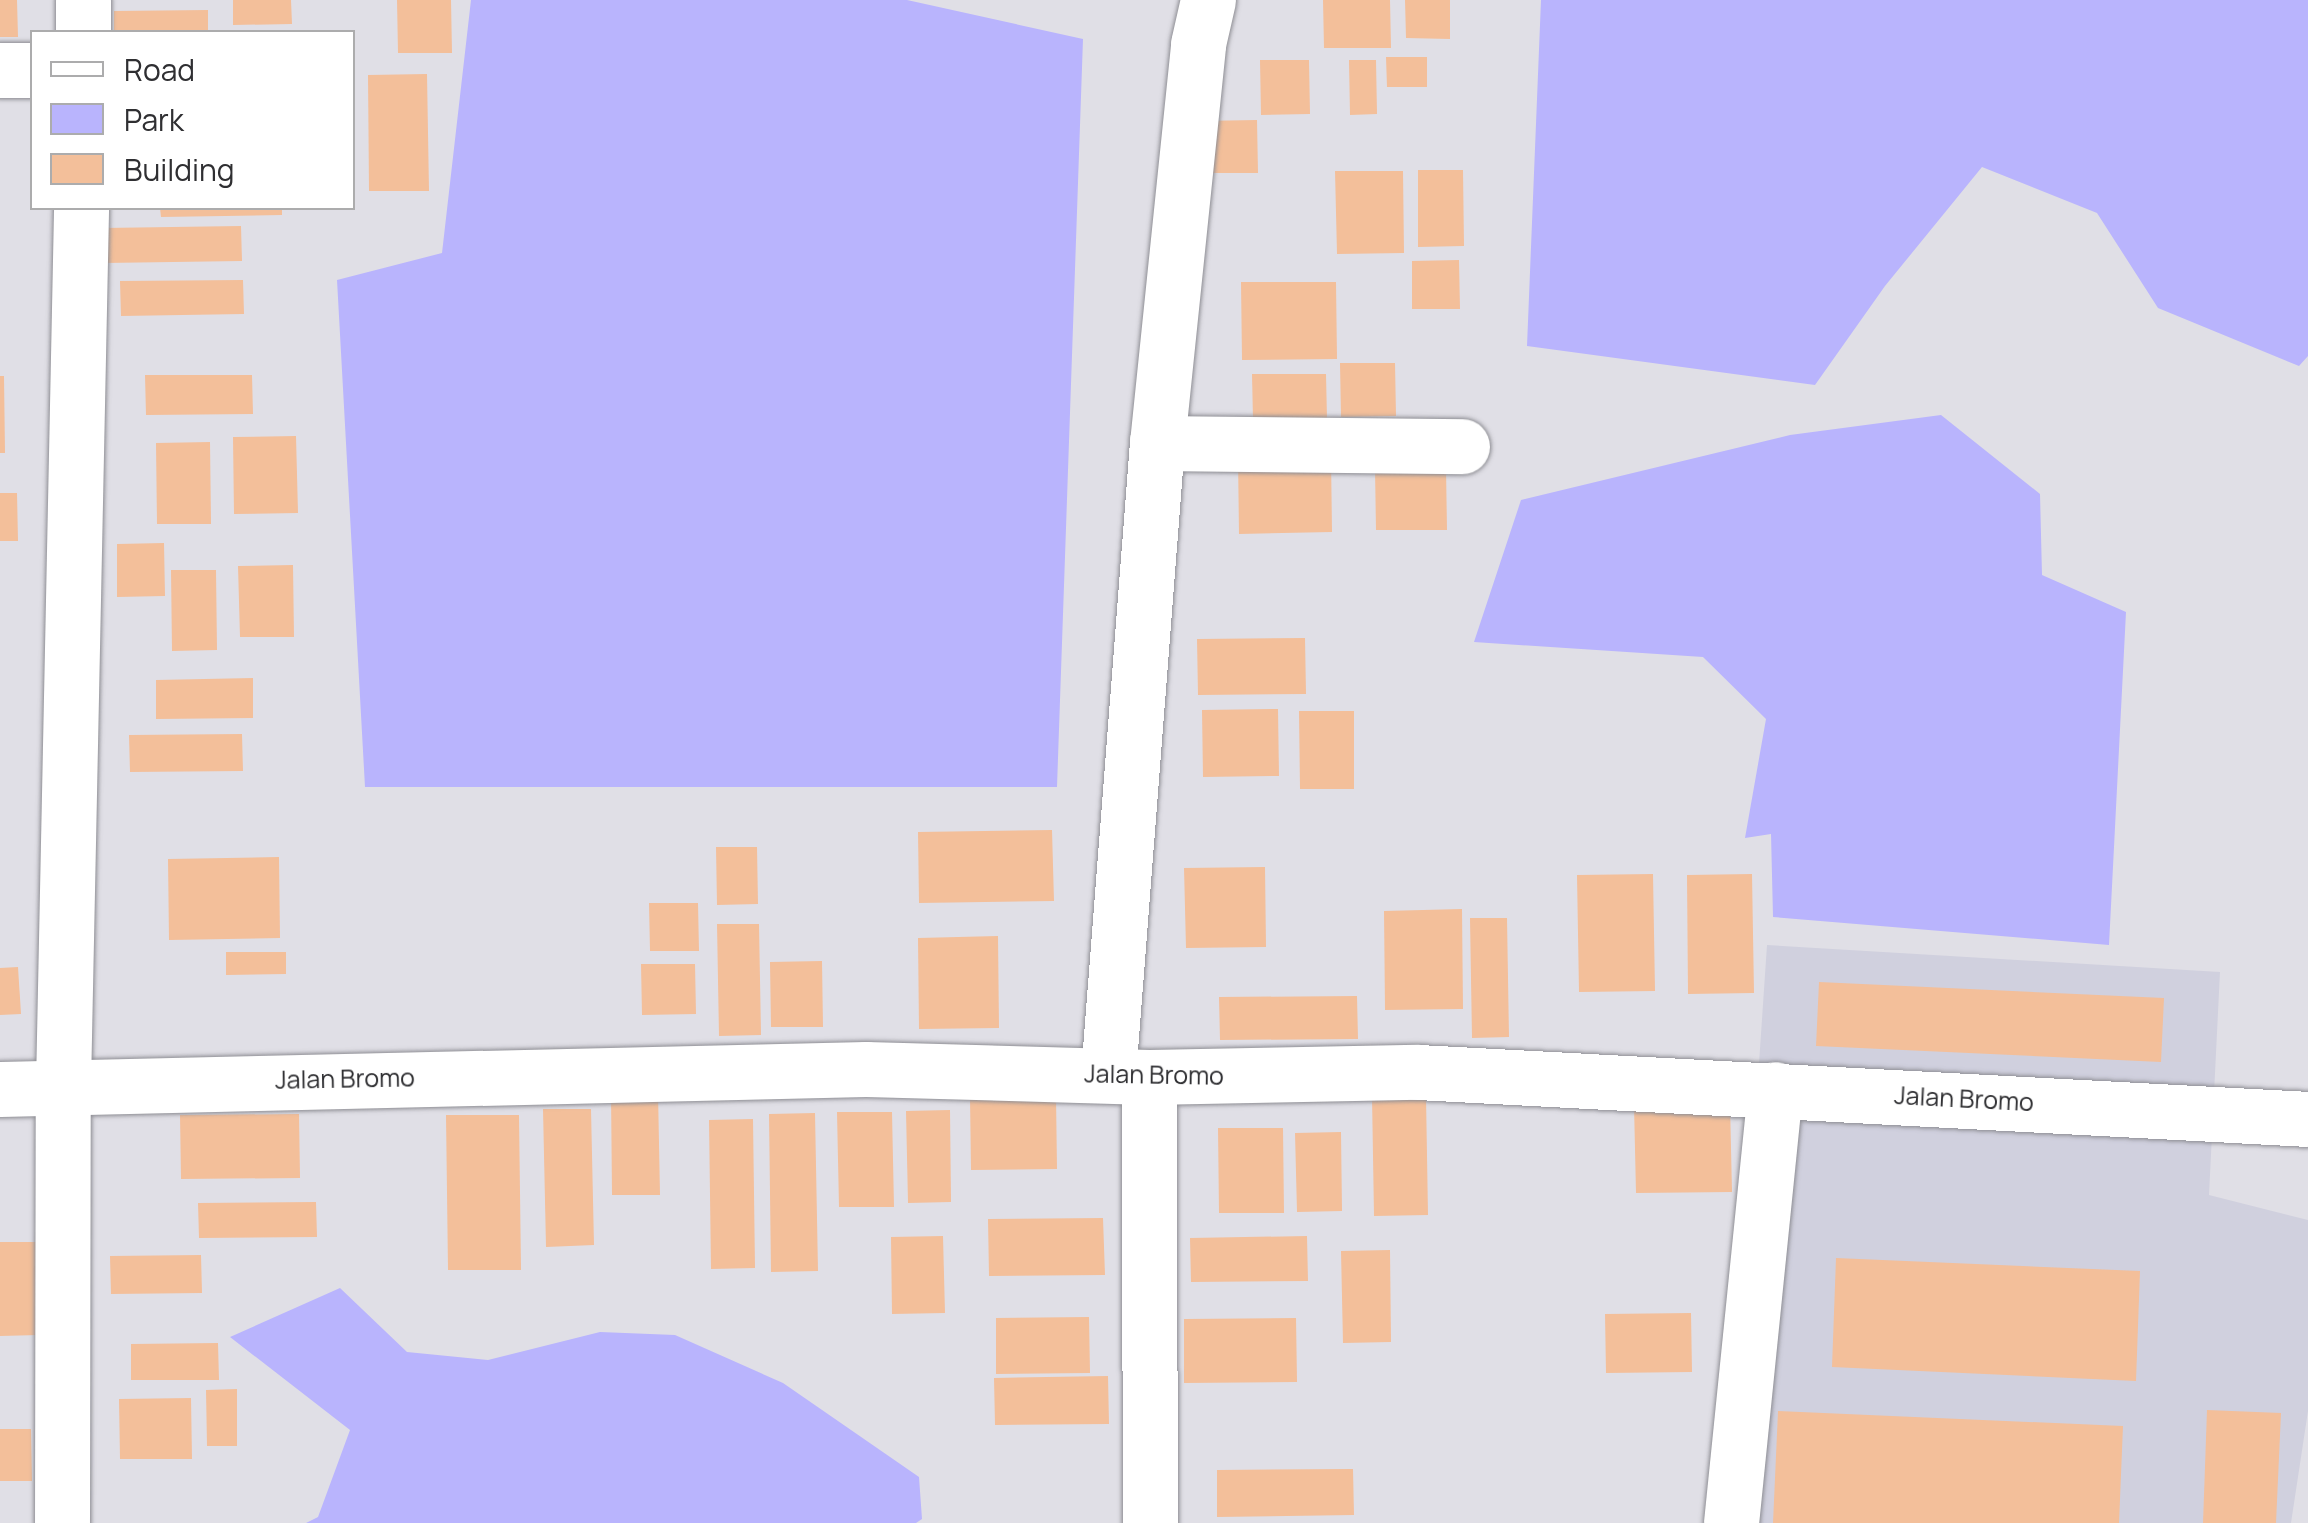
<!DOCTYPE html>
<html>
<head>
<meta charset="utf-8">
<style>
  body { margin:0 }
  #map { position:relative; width:2308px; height:1523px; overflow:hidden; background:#e0dfe6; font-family:Manrope,sans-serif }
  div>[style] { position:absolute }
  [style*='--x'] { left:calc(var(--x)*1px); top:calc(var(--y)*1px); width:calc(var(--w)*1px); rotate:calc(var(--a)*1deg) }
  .built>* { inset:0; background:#d0d0de }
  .green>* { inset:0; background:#b9b4fd }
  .building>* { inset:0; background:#f3bf9a }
  .roads { filter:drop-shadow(0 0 2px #8e8e94) drop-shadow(0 0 2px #8e8e94) }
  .minor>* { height:55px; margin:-27.5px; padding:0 27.5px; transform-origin:27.5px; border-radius:27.5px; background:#fff }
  span { translate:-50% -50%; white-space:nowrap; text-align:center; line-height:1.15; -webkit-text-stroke:10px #fff; paint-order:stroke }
  .street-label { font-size:25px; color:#2f2f32 }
  .legend { position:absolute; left:30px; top:30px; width:325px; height:180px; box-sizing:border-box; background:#fff; border:2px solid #acacad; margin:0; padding:12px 18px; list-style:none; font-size:30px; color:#2f2f32 }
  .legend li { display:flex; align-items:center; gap:20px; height:50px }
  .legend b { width:50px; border:2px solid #acacad }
</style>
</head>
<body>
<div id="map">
  <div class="built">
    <div style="clip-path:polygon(1767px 945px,2220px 972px,2209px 1195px,2308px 1220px,2308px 1411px,2291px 1523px,1728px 1523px)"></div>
  </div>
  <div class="green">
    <div style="clip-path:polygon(471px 0,907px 0,1083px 39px,1057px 787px,365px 787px,337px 280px,442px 253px)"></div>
    <div style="clip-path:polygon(1541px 0,2308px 0,2308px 356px,2299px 366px,2158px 308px,2097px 213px,1982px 167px,1885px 286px,1815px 385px,1527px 346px)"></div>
    <div style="clip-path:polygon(1941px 415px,2040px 494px,2042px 575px,2126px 612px,2109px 945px,1773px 917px,1771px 834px,1745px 838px,1766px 719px,1703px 657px,1474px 642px,1521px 500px,1790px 435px)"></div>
    <div style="clip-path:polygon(340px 1288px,407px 1352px,488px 1360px,600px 1332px,675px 1335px,783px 1383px,919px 1477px,922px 1519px,916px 1523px,306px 1523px,318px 1517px,350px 1430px,230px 1337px)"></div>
  </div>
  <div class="building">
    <div style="clip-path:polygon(0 0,17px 0,18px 37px,0 37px)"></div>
    <div style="clip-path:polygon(233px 0,291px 0,292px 24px,233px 25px)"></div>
    <div style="clip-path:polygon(397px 0,451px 0,452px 53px,398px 53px)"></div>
    <div style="clip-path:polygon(1323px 0,1390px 0,1391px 48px,1324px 48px)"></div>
    <div style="clip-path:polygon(1405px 0,1450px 0,1450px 39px,1406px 38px)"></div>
    <div style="clip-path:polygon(208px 10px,208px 32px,114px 32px,114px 11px)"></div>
    <div style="clip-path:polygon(1386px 57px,1427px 57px,1427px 87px,1387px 87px)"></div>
    <div style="clip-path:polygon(1260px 60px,1309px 60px,1310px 114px,1261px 115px)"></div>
    <div style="clip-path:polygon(1349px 60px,1376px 60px,1377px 114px,1350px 115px)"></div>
    <div style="clip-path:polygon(427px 74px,429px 191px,369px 191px,368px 75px)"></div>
    <div style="clip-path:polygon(1257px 120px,1258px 173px,1201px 173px,1200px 121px)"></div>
    <div style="clip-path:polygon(1418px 170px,1463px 170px,1464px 246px,1418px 247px)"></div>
    <div style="clip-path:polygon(1335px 171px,1403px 171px,1404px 253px,1337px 254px)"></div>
    <div style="clip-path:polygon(160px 208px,282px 208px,282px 215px,161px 217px)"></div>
    <div style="clip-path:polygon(241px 226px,242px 261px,104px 263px,103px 228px)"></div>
    <div style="clip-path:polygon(1459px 260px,1460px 309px,1412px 309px,1412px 261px)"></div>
    <div style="clip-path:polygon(243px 280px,244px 314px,121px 316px,120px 281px)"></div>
    <div style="clip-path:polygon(1241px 282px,1336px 282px,1337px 359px,1242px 360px)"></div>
    <div style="clip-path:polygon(1340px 363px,1395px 363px,1396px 416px,1341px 417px)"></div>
    <div style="clip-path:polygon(1252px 374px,1326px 374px,1327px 419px,1253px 420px)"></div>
    <div style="clip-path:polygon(145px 375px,252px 375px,253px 414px,146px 415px)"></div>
    <div style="clip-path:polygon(0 376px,4px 376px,5px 453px,0 453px)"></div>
    <div style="clip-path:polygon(296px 436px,298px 513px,234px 514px,233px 437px)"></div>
    <div style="clip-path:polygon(210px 442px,211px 524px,157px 524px,156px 443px)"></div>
    <div style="clip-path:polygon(1331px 456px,1332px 532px,1239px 534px,1238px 457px)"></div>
    <div style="clip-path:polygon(1446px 468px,1447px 530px,1376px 530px,1375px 469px)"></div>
    <div style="clip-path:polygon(0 493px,17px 493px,18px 541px,0 541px)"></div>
    <div style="clip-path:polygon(164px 543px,165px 596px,117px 597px,117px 544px)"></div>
    <div style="clip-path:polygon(293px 565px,294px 637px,240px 637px,238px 566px)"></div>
    <div style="clip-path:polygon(171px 570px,216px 570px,217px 650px,172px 651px)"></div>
    <div style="clip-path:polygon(1305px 638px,1306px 694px,1198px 695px,1197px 639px)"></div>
    <div style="clip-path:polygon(253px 678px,253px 718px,156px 719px,156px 680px)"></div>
    <div style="clip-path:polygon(1278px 709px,1279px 776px,1203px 777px,1202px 710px)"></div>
    <div style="clip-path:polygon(1299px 711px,1354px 711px,1354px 789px,1300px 789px)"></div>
    <div style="clip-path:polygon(242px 734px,243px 771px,130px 772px,129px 735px)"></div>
    <div style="clip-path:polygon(1052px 830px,1054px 901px,919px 903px,918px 832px)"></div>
    <div style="clip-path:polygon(716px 847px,757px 847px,758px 904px,717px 905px)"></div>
    <div style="clip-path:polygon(279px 857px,280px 938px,169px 940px,168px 859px)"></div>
    <div style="clip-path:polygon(1265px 867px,1266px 947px,1186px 948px,1184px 868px)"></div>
    <div style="clip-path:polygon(1653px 874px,1655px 991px,1579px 992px,1577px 875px)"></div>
    <div style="clip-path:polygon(1752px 874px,1754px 993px,1688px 994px,1687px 875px)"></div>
    <div style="clip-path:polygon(649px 903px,698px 903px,699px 951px,650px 951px)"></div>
    <div style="clip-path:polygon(1462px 909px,1463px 1009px,1385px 1010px,1384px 911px)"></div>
    <div style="clip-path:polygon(1470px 918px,1507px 918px,1509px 1037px,1472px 1038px)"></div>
    <div style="clip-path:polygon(717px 924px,759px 924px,761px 1035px,719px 1036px)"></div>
    <div style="clip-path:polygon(998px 936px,999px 1028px,919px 1029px,918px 938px)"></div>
    <div style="clip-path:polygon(226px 952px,286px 952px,286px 974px,226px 975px)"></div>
    <div style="clip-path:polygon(822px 961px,823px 1027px,771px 1027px,770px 962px)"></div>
    <div style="clip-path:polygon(641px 964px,695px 964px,696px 1014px,642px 1015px)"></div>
    <div style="clip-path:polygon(18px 967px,21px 1014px,0 1015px,0 968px)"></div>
    <div style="clip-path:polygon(1819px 982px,2164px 998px,2161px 1062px,1816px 1046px)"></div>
    <div style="clip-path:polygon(1357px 996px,1358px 1039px,1220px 1040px,1219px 997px)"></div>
    <div style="clip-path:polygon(611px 1092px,658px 1092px,660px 1195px,612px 1195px)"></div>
    <div style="clip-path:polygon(1056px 1096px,1057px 1169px,971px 1170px,970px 1097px)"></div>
    <div style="clip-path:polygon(1372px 1096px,1426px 1096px,1428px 1215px,1374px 1216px)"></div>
    <div style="clip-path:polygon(1730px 1104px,1732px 1192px,1636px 1193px,1634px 1105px)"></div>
    <div style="clip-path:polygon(543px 1109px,591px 1109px,594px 1245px,546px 1247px)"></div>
    <div style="clip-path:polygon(950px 1110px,951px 1202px,908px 1203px,906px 1111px)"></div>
    <div style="clip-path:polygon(837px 1112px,892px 1112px,894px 1207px,839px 1207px)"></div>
    <div style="clip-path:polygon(815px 1113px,818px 1271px,771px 1272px,769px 1114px)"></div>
    <div style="clip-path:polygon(299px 1114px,300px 1178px,181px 1179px,180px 1115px)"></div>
    <div style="clip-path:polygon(446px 1115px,519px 1115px,521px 1270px,448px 1270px)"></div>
    <div style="clip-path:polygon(753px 1119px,755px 1268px,711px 1269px,709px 1120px)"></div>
    <div style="clip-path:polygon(1218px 1128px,1283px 1128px,1284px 1213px,1219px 1213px)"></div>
    <div style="clip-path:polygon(1341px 1132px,1342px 1211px,1297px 1212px,1295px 1133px)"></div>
    <div style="clip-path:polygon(316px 1202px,317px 1237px,199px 1238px,198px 1203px)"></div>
    <div style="clip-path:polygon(1103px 1218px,1105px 1275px,989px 1276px,988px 1219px)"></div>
    <div style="clip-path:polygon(943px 1236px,945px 1313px,892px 1314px,891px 1237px)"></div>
    <div style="clip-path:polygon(1307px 1236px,1308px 1281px,1191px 1282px,1190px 1238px)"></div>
    <div style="clip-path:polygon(0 1242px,38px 1242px,39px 1335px,0 1336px)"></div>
    <div style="clip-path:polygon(1390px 1250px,1391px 1342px,1343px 1343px,1341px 1251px)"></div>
    <div style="clip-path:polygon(201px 1255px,202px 1293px,111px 1294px,110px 1256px)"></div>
    <div style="clip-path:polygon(1836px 1258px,2140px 1271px,2136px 1381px,1832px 1367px)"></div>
    <div style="clip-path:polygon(1691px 1313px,1692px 1372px,1606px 1373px,1605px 1314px)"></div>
    <div style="clip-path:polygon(1089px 1317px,1090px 1373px,996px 1374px,996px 1318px)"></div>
    <div style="clip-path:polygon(1296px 1318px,1297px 1382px,1184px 1383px,1184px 1319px)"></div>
    <div style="clip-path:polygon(218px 1343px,219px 1380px,131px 1380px,131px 1344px)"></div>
    <div style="clip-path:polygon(1108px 1376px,1109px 1424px,995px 1425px,994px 1378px)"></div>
    <div style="clip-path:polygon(237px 1389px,237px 1446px,207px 1446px,206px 1390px)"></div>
    <div style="clip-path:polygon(191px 1398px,192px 1459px,120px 1459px,119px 1399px)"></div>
    <div style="clip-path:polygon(2207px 1410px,2281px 1413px,2276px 1523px,2203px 1523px)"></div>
    <div style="clip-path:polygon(1778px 1411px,2123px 1426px,2119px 1523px,1773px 1523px)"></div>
    <div style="clip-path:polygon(0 1429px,31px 1429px,32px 1481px,0 1481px)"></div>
    <div style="clip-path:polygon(1353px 1469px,1354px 1515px,1217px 1517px,1217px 1470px)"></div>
  </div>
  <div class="roads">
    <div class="minor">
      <div style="--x:83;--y:0;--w:32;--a:90"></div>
      <div style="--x:0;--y:70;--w:32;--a:0"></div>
      <div style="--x:1157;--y:443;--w:305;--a:0.6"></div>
      <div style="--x:1108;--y:1075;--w:634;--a:-85.57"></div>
      <div style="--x:1157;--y:443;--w:401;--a:-84.1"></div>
      <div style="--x:1198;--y:44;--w:45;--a:-77.2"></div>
      <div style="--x:1149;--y:1077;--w:446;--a:89.9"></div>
      <div style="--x:0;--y:1089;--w:866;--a:-1.32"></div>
      <div style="--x:866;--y:1069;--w:283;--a:1.6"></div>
      <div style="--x:1149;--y:1077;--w:269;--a:-1.1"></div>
      <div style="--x:1418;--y:1072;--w:891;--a:3.02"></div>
      <div style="--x:62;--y:1523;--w:438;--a:-89.9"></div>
      <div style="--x:63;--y:1085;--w:877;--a:-88.82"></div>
      <div style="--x:1731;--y:1523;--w:436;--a:-84.2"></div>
    </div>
  </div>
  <div class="street-label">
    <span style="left:1154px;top:1075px;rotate:1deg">Jalan Bromo</span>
    <span style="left:345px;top:1079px;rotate:-1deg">Jalan Bromo</span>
    <span style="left:1964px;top:1099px;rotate:3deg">Jalan Bromo</span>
  </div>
  <ul class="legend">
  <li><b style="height:12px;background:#fff"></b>Road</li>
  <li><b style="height:28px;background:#b9b4fd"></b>Park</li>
  <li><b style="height:28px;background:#f3bf9a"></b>Building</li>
  </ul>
</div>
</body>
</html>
